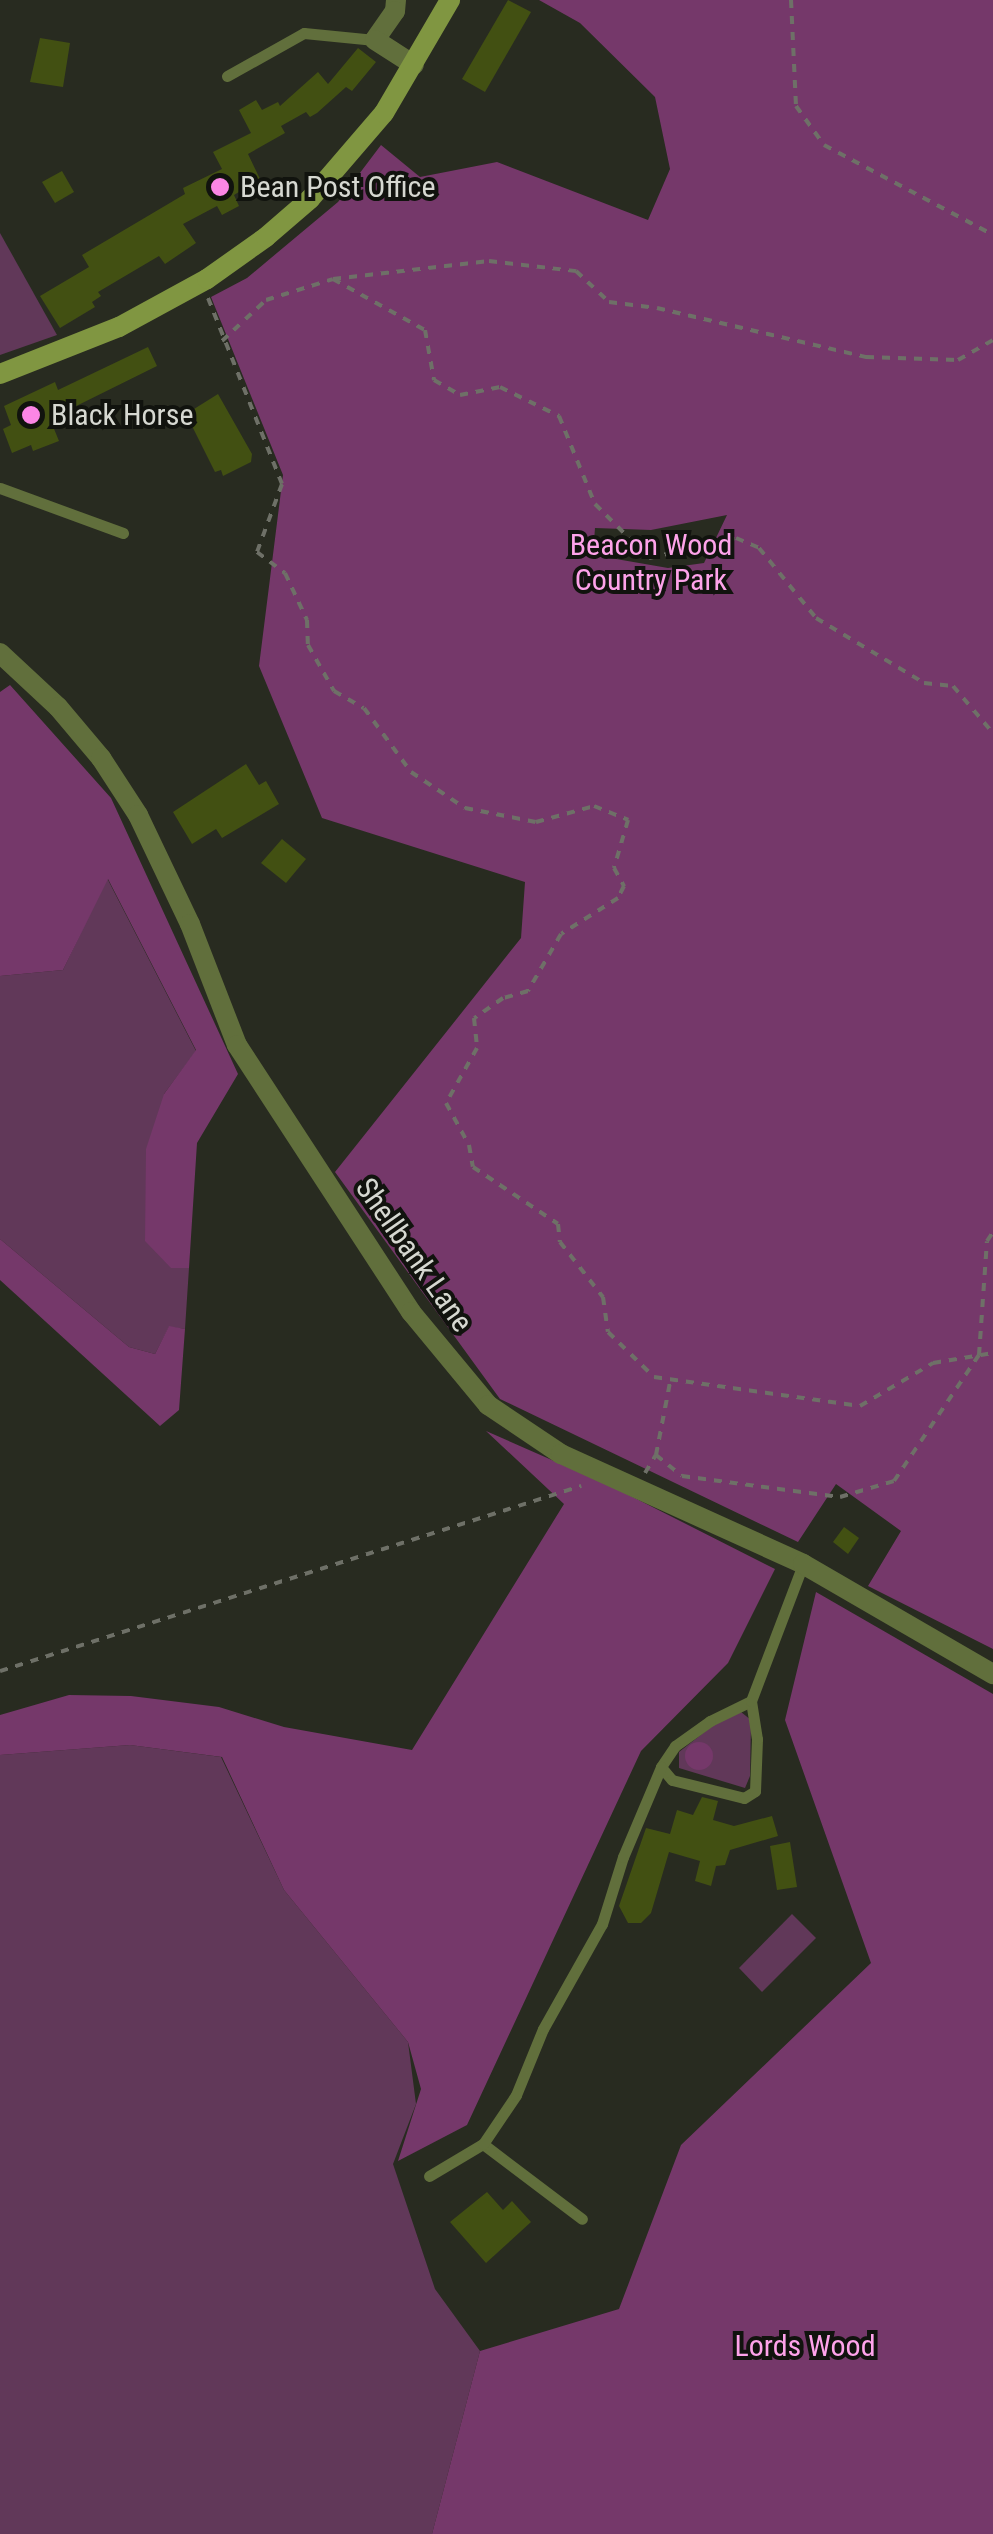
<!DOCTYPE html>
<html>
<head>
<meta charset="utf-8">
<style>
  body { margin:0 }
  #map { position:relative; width:993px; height:2534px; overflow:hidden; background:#282b20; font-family:"Roboto Condensed",sans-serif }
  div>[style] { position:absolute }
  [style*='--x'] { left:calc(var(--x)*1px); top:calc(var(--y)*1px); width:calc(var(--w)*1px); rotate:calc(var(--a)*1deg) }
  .green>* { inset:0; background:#613859 }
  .forest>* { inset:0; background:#75386a }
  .round { border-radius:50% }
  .building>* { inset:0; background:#425012 }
  .path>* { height:4px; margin-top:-2px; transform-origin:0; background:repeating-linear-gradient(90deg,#6e7067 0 8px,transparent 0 16px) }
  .service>* { height:11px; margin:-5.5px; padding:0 5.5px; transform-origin:5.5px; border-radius:5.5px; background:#616f3c }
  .minor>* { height:20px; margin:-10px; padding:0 10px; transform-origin:10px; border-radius:10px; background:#616f3c }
  .secondary>* { height:20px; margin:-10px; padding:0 10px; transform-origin:10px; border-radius:10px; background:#809641 }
  .dots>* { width:28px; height:28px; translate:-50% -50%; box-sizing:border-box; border:5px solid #11130e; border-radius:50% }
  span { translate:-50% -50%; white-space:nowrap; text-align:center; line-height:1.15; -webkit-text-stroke:8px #11130e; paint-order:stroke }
  .poi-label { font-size:30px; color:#d6d8d1 }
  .left { translate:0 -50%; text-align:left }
  .park-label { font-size:30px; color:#fea3ea }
  .street-label { font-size:30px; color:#d6d8d1 }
</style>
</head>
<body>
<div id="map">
  <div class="green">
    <div style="clip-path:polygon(0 233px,57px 335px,0 355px)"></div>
    <div style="clip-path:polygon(107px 878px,196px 1051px,164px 1094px,171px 1268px,189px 1268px,185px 1329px,169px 1327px,155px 1354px,129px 1347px,0 1239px,0 976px,63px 970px)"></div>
    <div style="clip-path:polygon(741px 1712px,751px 1720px,750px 1776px,745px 1788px,679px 1768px,679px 1752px,716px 1723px)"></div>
    <div style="clip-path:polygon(130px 1745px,221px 1757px,284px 1890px,408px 2042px,416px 2104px,393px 2164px,435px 2289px,480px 2351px,432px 2534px,0 2534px,0 1755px)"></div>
    <div style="clip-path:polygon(792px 1914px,816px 1938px,762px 1992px,739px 1968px)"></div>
  </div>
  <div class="forest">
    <div style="clip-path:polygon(evenodd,539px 0,993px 0,993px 1649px,868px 1586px,901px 1531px,836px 1484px,798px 1542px,500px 1399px,335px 1172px,521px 938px,525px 882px,322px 818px,259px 666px,283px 475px,211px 297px,247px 278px,338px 202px,381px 145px,420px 177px,497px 162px,648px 220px,670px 169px,655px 97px,580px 23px,539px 0,727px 515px,704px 563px,668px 568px,593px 555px,595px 528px,651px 530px,727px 515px)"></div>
    <div style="clip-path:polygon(10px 685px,111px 798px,238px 1074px,197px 1143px,189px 1268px,171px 1268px,145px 1241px,146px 1149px,164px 1094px,196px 1050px,108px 879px,63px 970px,0 976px,0 692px)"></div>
    <div style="clip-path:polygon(0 1239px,129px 1347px,155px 1354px,169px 1326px,185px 1329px,179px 1410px,160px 1426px,0 1280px)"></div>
    <div style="clip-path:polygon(486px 1431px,611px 1486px,775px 1569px,728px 1663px,641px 1751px,467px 2125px,398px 2161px,421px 2089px,408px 2042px,284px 1890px,222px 1757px,130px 1745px,0 1755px,0 1715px,69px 1695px,131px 1696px,219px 1707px,284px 1727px,412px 1750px,564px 1504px)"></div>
    <div style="clip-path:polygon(816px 1592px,993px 1694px,993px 2534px,432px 2534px,480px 2351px,619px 2309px,681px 2145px,871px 1963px,785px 1720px)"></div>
    <div class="round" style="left:685px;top:1742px;width:28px;height:28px"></div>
  </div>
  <div class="building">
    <div style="clip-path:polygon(508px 0,531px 12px,485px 92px,462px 79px)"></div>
    <div style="clip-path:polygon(40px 38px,70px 43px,63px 87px,30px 82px)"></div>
    <div style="clip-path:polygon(358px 48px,376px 62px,352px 91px,346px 87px,317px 113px,310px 117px,306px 112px,281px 126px,285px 133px,248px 154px,260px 179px,234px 195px,239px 206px,222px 215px,217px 206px,183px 224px,196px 243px,165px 264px,159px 256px,98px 292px,101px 296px,92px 302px,95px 307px,60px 328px,40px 296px,89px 267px,82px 255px,185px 194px,183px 188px,222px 169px,213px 152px,251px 133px,239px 110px,256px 100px,262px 110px,278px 102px,280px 106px,318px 72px,328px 84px)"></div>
    <div style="clip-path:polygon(62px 171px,74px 192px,55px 203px,42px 182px)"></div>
    <div style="clip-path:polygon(148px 347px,157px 366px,50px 419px,59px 441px,33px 451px,31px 445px,12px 453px,3px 429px,11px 425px,4px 406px,55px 382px,58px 390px)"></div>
    <div style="clip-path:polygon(218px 394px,252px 454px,251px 462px,223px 476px,221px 470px,215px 472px,186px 414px)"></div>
    <div style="clip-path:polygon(246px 764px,259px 785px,266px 781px,279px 804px,222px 838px,216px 829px,192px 844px,173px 812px)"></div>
    <div style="clip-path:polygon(282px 839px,306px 859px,286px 883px,261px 863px)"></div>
    <div style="clip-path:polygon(844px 1527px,859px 1538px,848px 1554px,833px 1542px)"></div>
    <div style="clip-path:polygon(702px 1797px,718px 1801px,713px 1820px,734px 1826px,772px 1816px,778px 1836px,730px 1850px,725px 1865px,716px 1866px,711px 1886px,695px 1881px,700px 1861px,669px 1852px,651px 1913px,641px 1923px,628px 1923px,619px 1906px,646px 1828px,670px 1834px,677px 1810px,693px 1815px)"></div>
    <div style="clip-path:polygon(790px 1842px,797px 1887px,777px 1890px,770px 1846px)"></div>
    <div style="clip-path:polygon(487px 2192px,503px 2210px,512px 2201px,531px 2222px,486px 2263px,450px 2222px)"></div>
  </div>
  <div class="path">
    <div style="--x:791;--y:0;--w:106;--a:87.3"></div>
    <div style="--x:796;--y:106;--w:48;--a:54.3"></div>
    <div style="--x:824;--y:145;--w:191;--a:28"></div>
    <div style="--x:333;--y:279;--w:105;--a:29"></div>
    <div style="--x:425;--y:330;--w:51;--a:79.8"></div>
    <div style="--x:434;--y:380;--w:30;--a:30"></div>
    <div style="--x:460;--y:395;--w:41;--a:-11.3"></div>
    <div style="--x:500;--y:387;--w:66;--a:26.2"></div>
    <div style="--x:559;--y:416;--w:95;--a:67.8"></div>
    <div style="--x:595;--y:504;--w:76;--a:45"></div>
    <div style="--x:649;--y:558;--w:89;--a:-12.9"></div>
    <div style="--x:736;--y:538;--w:25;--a:23"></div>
    <div style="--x:759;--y:548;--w:90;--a:50.8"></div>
    <div style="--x:816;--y:618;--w:126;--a:31"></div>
    <div style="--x:924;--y:683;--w:29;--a:6"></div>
    <div style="--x:953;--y:686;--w:62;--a:49.6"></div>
    <div style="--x:208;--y:298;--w:200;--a:68.3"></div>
    <div style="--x:282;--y:484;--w:72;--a:110.2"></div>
    <div style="--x:257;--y:552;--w:35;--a:37"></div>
    <div style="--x:285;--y:573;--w:52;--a:64.9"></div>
    <div style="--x:307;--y:620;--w:25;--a:88"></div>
    <div style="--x:308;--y:645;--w:53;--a:60.5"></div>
    <div style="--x:334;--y:691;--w:34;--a:30"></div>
    <div style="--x:364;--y:708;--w:79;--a:53.7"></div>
    <div style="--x:411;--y:772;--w:65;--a:33.7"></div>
    <div style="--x:465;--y:808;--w:72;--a:11.2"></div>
    <div style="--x:536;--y:822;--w:60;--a:-15.4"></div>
    <div style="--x:594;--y:806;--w:37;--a:22"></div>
    <div style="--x:628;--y:820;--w:50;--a:106.3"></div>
    <div style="--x:614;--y:868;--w:21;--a:61"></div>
    <div style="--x:624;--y:886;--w:13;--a:117"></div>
    <div style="--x:618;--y:898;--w:67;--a:147.7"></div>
    <div style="--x:561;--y:934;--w:66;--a:120.1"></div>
    <div style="--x:528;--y:991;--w:26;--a:164"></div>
    <div style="--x:503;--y:998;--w:35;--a:145"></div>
    <div style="--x:474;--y:1018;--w:30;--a:84"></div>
    <div style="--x:477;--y:1048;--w:63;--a:119.4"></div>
    <div style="--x:446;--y:1103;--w:48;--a:61.3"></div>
    <div style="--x:469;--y:1145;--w:22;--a:80"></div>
    <div style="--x:473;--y:1167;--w:102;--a:33.8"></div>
    <div style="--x:558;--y:1224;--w:18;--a:84"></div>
    <div style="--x:560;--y:1242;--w:70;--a:52"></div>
    <div style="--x:603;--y:1297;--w:35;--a:82"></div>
    <div style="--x:608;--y:1332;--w:64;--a:44.4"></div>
    <div style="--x:654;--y:1377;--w:208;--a:8"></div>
    <div style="--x:860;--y:1406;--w:85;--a:-30.5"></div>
    <div style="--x:933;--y:1363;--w:61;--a:-9.5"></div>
    <div style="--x:222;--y:341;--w:60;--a:-43"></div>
    <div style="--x:266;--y:300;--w:70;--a:-17.4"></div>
    <div style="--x:333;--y:279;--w:157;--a:-6.6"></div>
    <div style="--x:489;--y:261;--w:88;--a:6.6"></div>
    <div style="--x:576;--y:271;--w:45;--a:43.2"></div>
    <div style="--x:609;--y:302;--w:48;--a:7.1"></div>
    <div style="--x:657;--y:308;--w:215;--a:13.2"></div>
    <div style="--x:866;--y:357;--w:92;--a:1.9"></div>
    <div style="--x:958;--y:360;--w:40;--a:-29.7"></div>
    <div style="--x:656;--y:1455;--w:33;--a:39"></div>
    <div style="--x:682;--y:1476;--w:159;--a:7.6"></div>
    <div style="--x:840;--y:1497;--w:56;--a:-16.5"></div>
    <div style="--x:894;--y:1481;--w:152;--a:-56"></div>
    <div style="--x:979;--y:1355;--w:114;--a:-86"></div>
    <div style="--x:987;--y:1241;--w:11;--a:-56"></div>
    <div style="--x:645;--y:1473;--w:21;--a:-59"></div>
    <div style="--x:656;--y:1455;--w:74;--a:-79.1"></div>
    <div style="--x:0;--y:1671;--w:610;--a:-17.66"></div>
  </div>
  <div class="service">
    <div style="--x:227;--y:76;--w:88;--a:-29.2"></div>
    <div style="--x:304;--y:33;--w:71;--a:5.6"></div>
    <div style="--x:0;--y:488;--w:131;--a:20.1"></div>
    <div style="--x:751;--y:1701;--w:46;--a:154"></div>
    <div style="--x:710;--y:1721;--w:43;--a:144.5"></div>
    <div style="--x:675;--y:1746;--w:25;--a:124"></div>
    <div style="--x:661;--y:1767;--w:17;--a:50"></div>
    <div style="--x:672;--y:1780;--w:74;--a:14"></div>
    <div style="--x:744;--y:1798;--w:13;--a:-32"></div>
    <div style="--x:755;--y:1791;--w:52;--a:-87.8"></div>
    <div style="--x:757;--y:1739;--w:38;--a:-99"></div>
    <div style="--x:751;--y:1701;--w:147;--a:-69.2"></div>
    <div style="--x:483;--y:2144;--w:124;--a:37.1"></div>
    <div style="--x:429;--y:2176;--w:63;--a:-30.7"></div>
    <div style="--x:483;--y:2144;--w:59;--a:-56"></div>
    <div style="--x:516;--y:2095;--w:71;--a:-67.8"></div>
    <div style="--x:543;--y:2029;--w:120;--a:-60.7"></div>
    <div style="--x:602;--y:1924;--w:70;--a:-72.6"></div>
    <div style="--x:623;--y:1857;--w:98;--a:-67.1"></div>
  </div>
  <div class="minor">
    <div style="--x:396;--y:0;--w:11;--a:95"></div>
    <div style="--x:395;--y:11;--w:35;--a:125"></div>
    <div style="--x:375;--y:40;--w:46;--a:32.7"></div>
    <div style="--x:0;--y:653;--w:79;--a:43"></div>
    <div style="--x:58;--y:707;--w:67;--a:49.9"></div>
    <div style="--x:101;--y:758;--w:68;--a:57"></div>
    <div style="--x:138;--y:815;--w:121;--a:64.5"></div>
    <div style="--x:190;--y:924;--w:130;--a:68.8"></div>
    <div style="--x:237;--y:1045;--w:319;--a:56.9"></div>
    <div style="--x:411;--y:1312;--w:121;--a:50.4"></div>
    <div style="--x:488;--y:1405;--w:88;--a:33.9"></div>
    <div style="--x:561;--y:1454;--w:266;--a:24.4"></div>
    <div style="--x:803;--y:1564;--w:220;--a:30.1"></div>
  </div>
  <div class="secondary">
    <div style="--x:0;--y:374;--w:128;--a:-21.6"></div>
    <div style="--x:119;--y:327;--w:100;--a:-28.6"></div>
    <div style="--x:207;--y:279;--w:72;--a:-35.4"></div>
    <div style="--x:266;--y:237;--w:58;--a:-40.8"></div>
    <div style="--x:310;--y:199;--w:113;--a:-49.3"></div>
    <div style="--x:384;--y:113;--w:131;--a:-59.7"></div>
  </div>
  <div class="dots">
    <div style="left:220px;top:187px;background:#fb86e5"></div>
    <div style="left:31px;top:415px;background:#fb86e5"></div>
  </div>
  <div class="poi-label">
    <span class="left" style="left:240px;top:187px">Bean Post Office</span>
    <span class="left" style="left:51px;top:415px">Black Horse</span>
  </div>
  <div class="park-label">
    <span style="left:651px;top:562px">Beacon Wood<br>Country Park</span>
    <span style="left:805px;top:2346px">Lords Wood</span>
  </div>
  <div class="street-label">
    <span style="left:414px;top:1255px;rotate:55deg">Shellbank Lane</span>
  </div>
</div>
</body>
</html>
